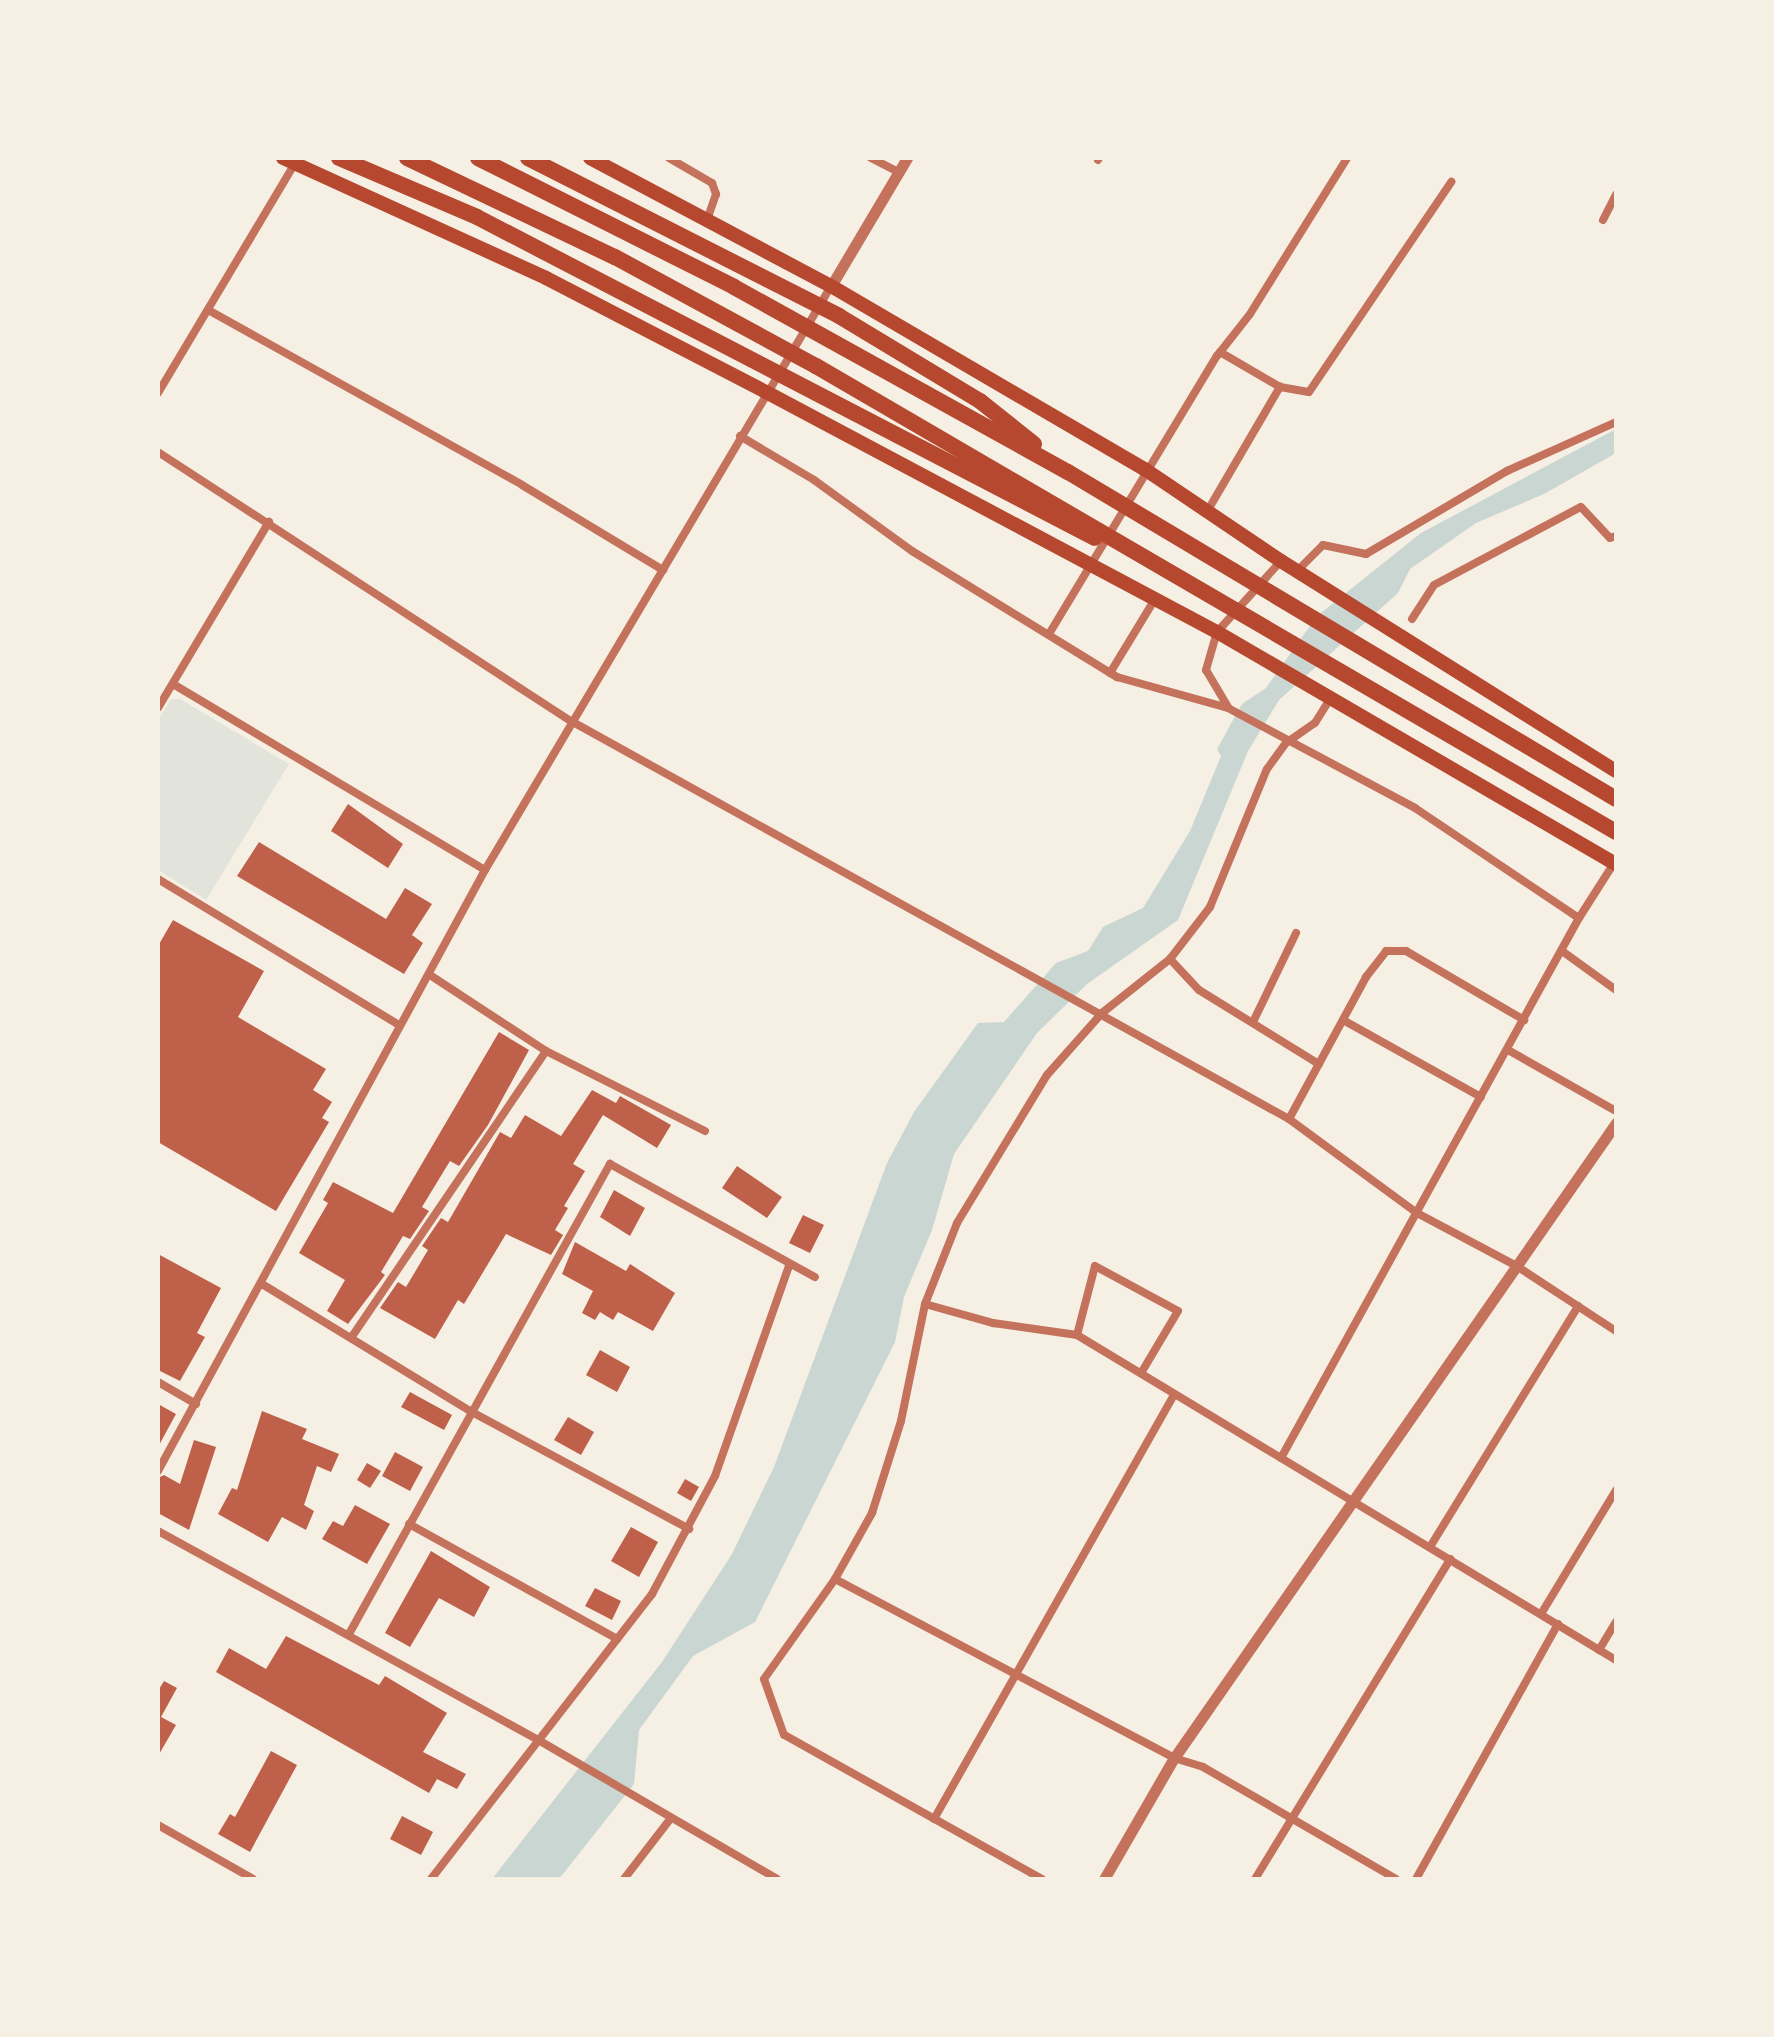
<!DOCTYPE html>
<html>
<head>
<meta charset="utf-8">
<style>
  body { margin:0 }
  #map { position:relative; width:1774px; height:2037px; overflow:hidden; background:#f6efe4; font-family:"DM Sans",sans-serif }
  div>[style] { position:absolute }
  [style*='--x'] { left:calc(var(--x)*1px); top:calc(var(--y)*1px); width:calc(var(--w)*1px); rotate:calc(var(--a)*1deg) }
  .green>* { inset:0; background:#e2e4dc }
  .water>* { inset:0; background:#c9d6d2 }
  .building>* { inset:0; background:#bf614a }
  .minor>* { height:8px; margin:-4px; padding:0 4px; transform-origin:4px; border-radius:4px; background:#c5725c }
  .tertiary>* { height:11px; margin:-5.5px; padding:0 5.5px; transform-origin:5.5px; border-radius:5.5px; background:#c5725c }
  .trunk>* { height:14px; margin:-7px; padding:0 7px; transform-origin:7px; border-radius:7px; background:#b5482f }
  .motorway>* { height:16px; margin:-8px; padding:0 8px; transform-origin:8px; border-radius:8px; background:#b5482f }
  span { translate:-50% -50%; white-space:nowrap; text-align:center; line-height:1.15; -webkit-text-stroke:8px #f6efe4; paint-order:stroke }
  .frame { position:absolute; inset:0; border:160px solid #f6efe4; pointer-events:none }
</style>
</head>
<body>
<div id="map">
  <div class="green">
    <div style="clip-path:polygon(171px 699px,180px 699px,289px 764px,206px 900px,158px 870px,158px 720px)"></div>
  </div>
  <div class="water">
    <div style="clip-path:polygon(1616px 429px,1616px 453px,1544px 494px,1476px 523px,1410px 569px,1398px 593px,1279px 700px,1248px 751px,1178px 920px,1087px 984px,1037px 1033px,954px 1154px,932px 1230px,904px 1297px,895px 1342px,755px 1622px,693px 1656px,639px 1730px,634px 1784px,559px 1879px,492px 1879px,662px 1662px,732px 1554px,774px 1467px,887px 1163px,914px 1112px,978px 1023px,1004px 1022px,1056px 963px,1088px 951px,1103px 927px,1143px 908px,1190px 831px,1221px 756px,1217px 749px,1242px 704px,1266px 688px,1317px 616px,1421px 533px)"></div>
  </div>
  <div class="building">
    <div style="clip-path:polygon(348px 804px,403px 844px,388px 868px,331px 831px)"></div>
    <div style="clip-path:polygon(259px 842px,386px 919px,405px 888px,432px 904px,412px 935px,423px 943px,404px 974px,237px 876px)"></div>
    <div style="clip-path:polygon(173px 920px,264px 971px,238px 1017px,326px 1069px,313px 1090px,332px 1102px,322px 1118px,329px 1122px,276px 1211px,158px 1142px,158px 946px)"></div>
    <div style="clip-path:polygon(499px 1032px,529px 1050px,488px 1125px,459px 1166px,450px 1161px,422px 1207px,429px 1211px,410px 1239px,403px 1236px,381px 1272px,385px 1275px,348px 1324px,327px 1311px,345px 1280px,299px 1253px,328px 1203px,323px 1200px,333px 1182px,393px 1213px)"></div>
    <div style="clip-path:polygon(592px 1090px,616px 1103px,620px 1096px,671px 1125px,657px 1148px,603px 1115px,573px 1164px,585px 1171px,564px 1206px,568px 1208px,555px 1230px,563px 1235px,551px 1255px,506px 1234px,464px 1304px,458px 1300px,435px 1339px,380px 1308px,398px 1282px,406px 1287px,428px 1250px,422px 1246px,441px 1218px,448px 1222px,500px 1132px,511px 1138px,525px 1115px,561px 1136px)"></div>
    <div style="clip-path:polygon(737px 1166px,782px 1197px,767px 1218px,722px 1188px)"></div>
    <div style="clip-path:polygon(614px 1190px,645px 1208px,630px 1236px,600px 1217px)"></div>
    <div style="clip-path:polygon(803px 1215px,824px 1225px,810px 1253px,789px 1243px)"></div>
    <div style="clip-path:polygon(575px 1242px,626px 1271px,630px 1264px,675px 1293px,653px 1331px,618px 1312px,613px 1320px,600px 1312px,595px 1320px,582px 1313px,593px 1291px,562px 1274px)"></div>
    <div style="clip-path:polygon(158px 1254px,221px 1288px,197px 1333px,205px 1337px,180px 1381px,158px 1370px)"></div>
    <div style="clip-path:polygon(600px 1350px,630px 1367px,617px 1392px,586px 1375px)"></div>
    <div style="clip-path:polygon(410px 1392px,452px 1415px,444px 1430px,401px 1407px)"></div>
    <div style="clip-path:polygon(158px 1404px,176px 1414px,158px 1447px)"></div>
    <div style="clip-path:polygon(262px 1411px,307px 1429px,302px 1439px,339px 1454px,331px 1472px,317px 1466px,304px 1505px,314px 1511px,306px 1530px,282px 1517px,268px 1542px,218px 1514px,232px 1488px,237px 1490px)"></div>
    <div style="clip-path:polygon(568px 1417px,594px 1432px,581px 1455px,554px 1440px)"></div>
    <div style="clip-path:polygon(194px 1440px,216px 1447px,189px 1530px,158px 1513px,158px 1478px,164px 1475px,180px 1484px)"></div>
    <div style="clip-path:polygon(395px 1452px,423px 1467px,410px 1491px,382px 1476px)"></div>
    <div style="clip-path:polygon(367px 1463px,381px 1471px,370px 1488px,357px 1480px)"></div>
    <div style="clip-path:polygon(685px 1479px,699px 1487px,691px 1501px,677px 1493px)"></div>
    <div style="clip-path:polygon(355px 1505px,390px 1524px,367px 1564px,322px 1539px,333px 1521px,343px 1526px)"></div>
    <div style="clip-path:polygon(631px 1527px,658px 1542px,639px 1577px,611px 1561px)"></div>
    <div style="clip-path:polygon(431px 1551px,490px 1587px,474px 1617px,439px 1598px,410px 1647px,385px 1633px)"></div>
    <div style="clip-path:polygon(595px 1588px,621px 1601px,612px 1620px,585px 1606px)"></div>
    <div style="clip-path:polygon(286px 1636px,379px 1685px,385px 1676px,447px 1713px,423px 1752px,466px 1774px,457px 1789px,437px 1779px,429px 1793px,216px 1672px,229px 1648px,266px 1669px)"></div>
    <div style="clip-path:polygon(164px 1681px,177px 1688px,161px 1717px,176px 1725px,158px 1756px,158px 1691px)"></div>
    <div style="clip-path:polygon(271px 1751px,297px 1765px,250px 1852px,218px 1834px,230px 1814px,235px 1817px)"></div>
    <div style="clip-path:polygon(402px 1816px,433px 1832px,421px 1855px,390px 1839px)"></div>
  </div>
  <div class="minor">
    <div style="--x:669;--y:158;--w:50;--a:30.2"></div>
    <div style="--x:712;--y:183;--w:12;--a:70"></div>
    <div style="--x:716;--y:194;--w:28;--a:109"></div>
    <div style="--x:871;--y:158;--w:30;--a:27"></div>
    <div style="--x:1098;--y:160;--w:2;--a:-63"></div>
    <div style="--x:1603;--y:220;--w:28;--a:-63"></div>
    <div style="--x:210;--y:311;--w:357;--a:29.1"></div>
    <div style="--x:522;--y:485;--w:165;--a:31.1"></div>
    <div style="--x:1220;--y:352;--w:69;--a:30.3"></div>
    <div style="--x:158;--y:393;--w:268;--a:-59.2"></div>
    <div style="--x:740;--y:436;--w:86;--a:30.7"></div>
    <div style="--x:814;--y:480;--w:121;--a:35.9"></div>
    <div style="--x:912;--y:551;--w:241;--a:31.6"></div>
    <div style="--x:1117;--y:677;--w:115;--a:15.6"></div>
    <div style="--x:1228;--y:708;--w:212;--a:28.1"></div>
    <div style="--x:1415;--y:808;--w:197;--a:33.9"></div>
    <div style="--x:158;--y:452;--w:493;--a:33.1"></div>
    <div style="--x:571;--y:721;--w:821;--a:29"></div>
    <div style="--x:1289;--y:1119;--w:159;--a:36.3"></div>
    <div style="--x:1417;--y:1213;--w:111;--a:28"></div>
    <div style="--x:1515;--y:1265;--w:121;--a:33.2"></div>
    <div style="--x:1208;--y:510;--w:143;--a:-59.7"></div>
    <div style="--x:1280;--y:387;--w:29;--a:10"></div>
    <div style="--x:1309;--y:392;--w:254;--a:-55.9"></div>
    <div style="--x:1298;--y:570;--w:35;--a:-45"></div>
    <div style="--x:1323;--y:545;--w:44;--a:11.8"></div>
    <div style="--x:1366;--y:554;--w:164;--a:-30.5"></div>
    <div style="--x:1507;--y:471;--w:120;--a:-24.2"></div>
    <div style="--x:1412;--y:619;--w:40;--a:-57.1"></div>
    <div style="--x:1434;--y:585;--w:166;--a:-28"></div>
    <div style="--x:1581;--y:507;--w:42;--a:46.9"></div>
    <div style="--x:1610;--y:538;--w:6;--a:-18"></div>
    <div style="--x:1049;--y:634;--w:325;--a:-58.9"></div>
    <div style="--x:1217;--y:356;--w:53;--a:-51.8"></div>
    <div style="--x:1250;--y:314;--w:184;--a:-58.1"></div>
    <div style="--x:1110;--y:673;--w:87;--a:-58.7"></div>
    <div style="--x:173;--y:684;--w:363;--a:30.8"></div>
    <div style="--x:1228;--y:707;--w:43;--a:-120.7"></div>
    <div style="--x:1206;--y:670;--w:40;--a:-74"></div>
    <div style="--x:1217;--y:632;--w:96;--a:-48"></div>
    <div style="--x:158;--y:708;--w:217;--a:-59.2"></div>
    <div style="--x:158;--y:879;--w:282;--a:31.2"></div>
    <div style="--x:1562;--y:951;--w:67;--a:35.8"></div>
    <div style="--x:1170;--y:959;--w:42;--a:46.9"></div>
    <div style="--x:1199;--y:990;--w:141;--a:31.7"></div>
    <div style="--x:1343;--y:1020;--w:158;--a:29.2"></div>
    <div style="--x:1253;--y:1022;--w:99;--a:-64.2"></div>
    <div style="--x:1508;--y:1050;--w:124;--a:29.5"></div>
    <div style="--x:546;--y:1051;--w:178;--a:26.7"></div>
    <div style="--x:1289;--y:1119;--w:162;--a:-61.5"></div>
    <div style="--x:1366;--y:977;--w:33;--a:-52"></div>
    <div style="--x:1386;--y:951;--w:20;--a:0"></div>
    <div style="--x:1406;--y:951;--w:137;--a:30.3"></div>
    <div style="--x:262;--y:1284;--w:244;--a:31.4"></div>
    <div style="--x:470;--y:1411;--w:249;--a:28.3"></div>
    <div style="--x:925;--y:1304;--w:71;--a:15.6"></div>
    <div style="--x:993;--y:1323;--w:85;--a:8.1"></div>
    <div style="--x:1077;--y:1335;--w:629;--a:31.09"></div>
    <div style="--x:1077;--y:1335;--w:71;--a:-75.4"></div>
    <div style="--x:1095;--y:1266;--w:94;--a:28.5"></div>
    <div style="--x:1178;--y:1311;--w:69;--a:120.7"></div>
    <div style="--x:351;--y:1338;--w:347;--a:-55.8"></div>
    <div style="--x:546;--y:1051;--w:139;--a:-146.8"></div>
    <div style="--x:158;--y:1382;--w:44;--a:30.1"></div>
    <div style="--x:1281;--y:1458;--w:617;--a:-61.11"></div>
    <div style="--x:1579;--y:918;--w:65;--a:-57.5"></div>
    <div style="--x:158;--y:1471;--w:684;--a:-61.45"></div>
    <div style="--x:485;--y:870;--w:679;--a:-59.35"></div>
    <div style="--x:409;--y:1524;--w:238;--a:28.9"></div>
    <div style="--x:158;--y:1531;--w:436;--a:28.8"></div>
    <div style="--x:540;--y:1741;--w:274;--a:30.2"></div>
    <div style="--x:1430;--y:1547;--w:283;--a:-58.4"></div>
    <div style="--x:835;--y:1579;--w:383;--a:27.8"></div>
    <div style="--x:1174;--y:1758;--w:30;--a:17"></div>
    <div style="--x:1203;--y:1767;--w:223;--a:30.1"></div>
    <div style="--x:1541;--y:1614;--w:145;--a:-58.8"></div>
    <div style="--x:349;--y:1634;--w:538;--a:-60.96"></div>
    <div style="--x:610;--y:1164;--w:234;--a:28.9"></div>
    <div style="--x:1599;--y:1650;--w:33;--a:-59"></div>
    <div style="--x:934;--y:1819;--w:487;--a:-60.5"></div>
    <div style="--x:158;--y:1825;--w:109;--a:29.6"></div>
    <div style="--x:431;--y:1879;--w:361;--a:-52.2"></div>
    <div style="--x:652;--y:1594;--w:134;--a:-61.9"></div>
    <div style="--x:715;--y:1476;--w:223;--a:-70.6"></div>
    <div style="--x:624;--y:1879;--w:77;--a:-52.4"></div>
    <div style="--x:1042;--y:1879;--w:295;--a:-150.8"></div>
    <div style="--x:784;--y:1735;--w:59;--a:-109.7"></div>
    <div style="--x:764;--y:1679;--w:123;--a:-54.6"></div>
    <div style="--x:835;--y:1579;--w:76;--a:-60.7"></div>
    <div style="--x:872;--y:1513;--w:96;--a:-72.5"></div>
    <div style="--x:901;--y:1421;--w:119;--a:-78.4"></div>
    <div style="--x:925;--y:1304;--w:87;--a:-68.4"></div>
    <div style="--x:957;--y:1223;--w:173;--a:-58.7"></div>
    <div style="--x:1047;--y:1075;--w:83;--a:-48.4"></div>
    <div style="--x:1102;--y:1013;--w:87;--a:-38.5"></div>
    <div style="--x:1170;--y:959;--w:66;--a:-52.4"></div>
    <div style="--x:1210;--y:907;--w:149;--a:-67.6"></div>
    <div style="--x:1267;--y:769;--w:32;--a:-54"></div>
    <div style="--x:1286;--y:743;--w:35;--a:-35"></div>
    <div style="--x:1315;--y:723;--w:31;--a:-58"></div>
    <div style="--x:1255;--y:1879;--w:375;--a:-58.6"></div>
    <div style="--x:1416;--y:1879;--w:292;--a:-60.9"></div>
  </div>
  <div class="tertiary">
    <div style="--x:831;--y:286;--w:149;--a:-59.3"></div>
    <div style="--x:1104;--y:1879;--w:140;--a:-60"></div>
    <div style="--x:1174;--y:1758;--w:774;--a:-55.16"></div>
  </div>
  <div class="trunk">
    <div style="--x:283;--y:158;--w:289;--a:24.5"></div>
    <div style="--x:546;--y:278;--w:248;--a:27.4"></div>
    <div style="--x:766;--y:392;--w:511;--a:28.02"></div>
    <div style="--x:1217;--y:632;--w:462;--a:30.2"></div>
    <div style="--x:590;--y:158;--w:273;--a:28"></div>
    <div style="--x:831;--y:286;--w:365;--a:30.3"></div>
    <div style="--x:1146;--y:470;--w:163;--a:34"></div>
    <div style="--x:1281;--y:561;--w:395;--a:32.1"></div>
  </div>
  <div class="motorway">
    <div style="--x:339;--y:158;--w:150;--a:23.1"></div>
    <div style="--x:477;--y:217;--w:696;--a:27.45"></div>
    <div style="--x:407;--y:158;--w:230;--a:25.5"></div>
    <div style="--x:615;--y:257;--w:229;--a:28.5"></div>
    <div style="--x:816;--y:366;--w:926;--a:30.22"></div>
    <div style="--x:478;--y:158;--w:287;--a:26.7"></div>
    <div style="--x:734;--y:287;--w:382;--a:29"></div>
    <div style="--x:1068;--y:472;--w:638;--a:30.83"></div>
    <div style="--x:528;--y:158;--w:349;--a:26.9"></div>
    <div style="--x:839;--y:316;--w:165;--a:31.1"></div>
    <div style="--x:980;--y:401;--w:69;--a:38.5"></div>
  </div>
  <div class="frame"></div>
</div>
</body>
</html>
